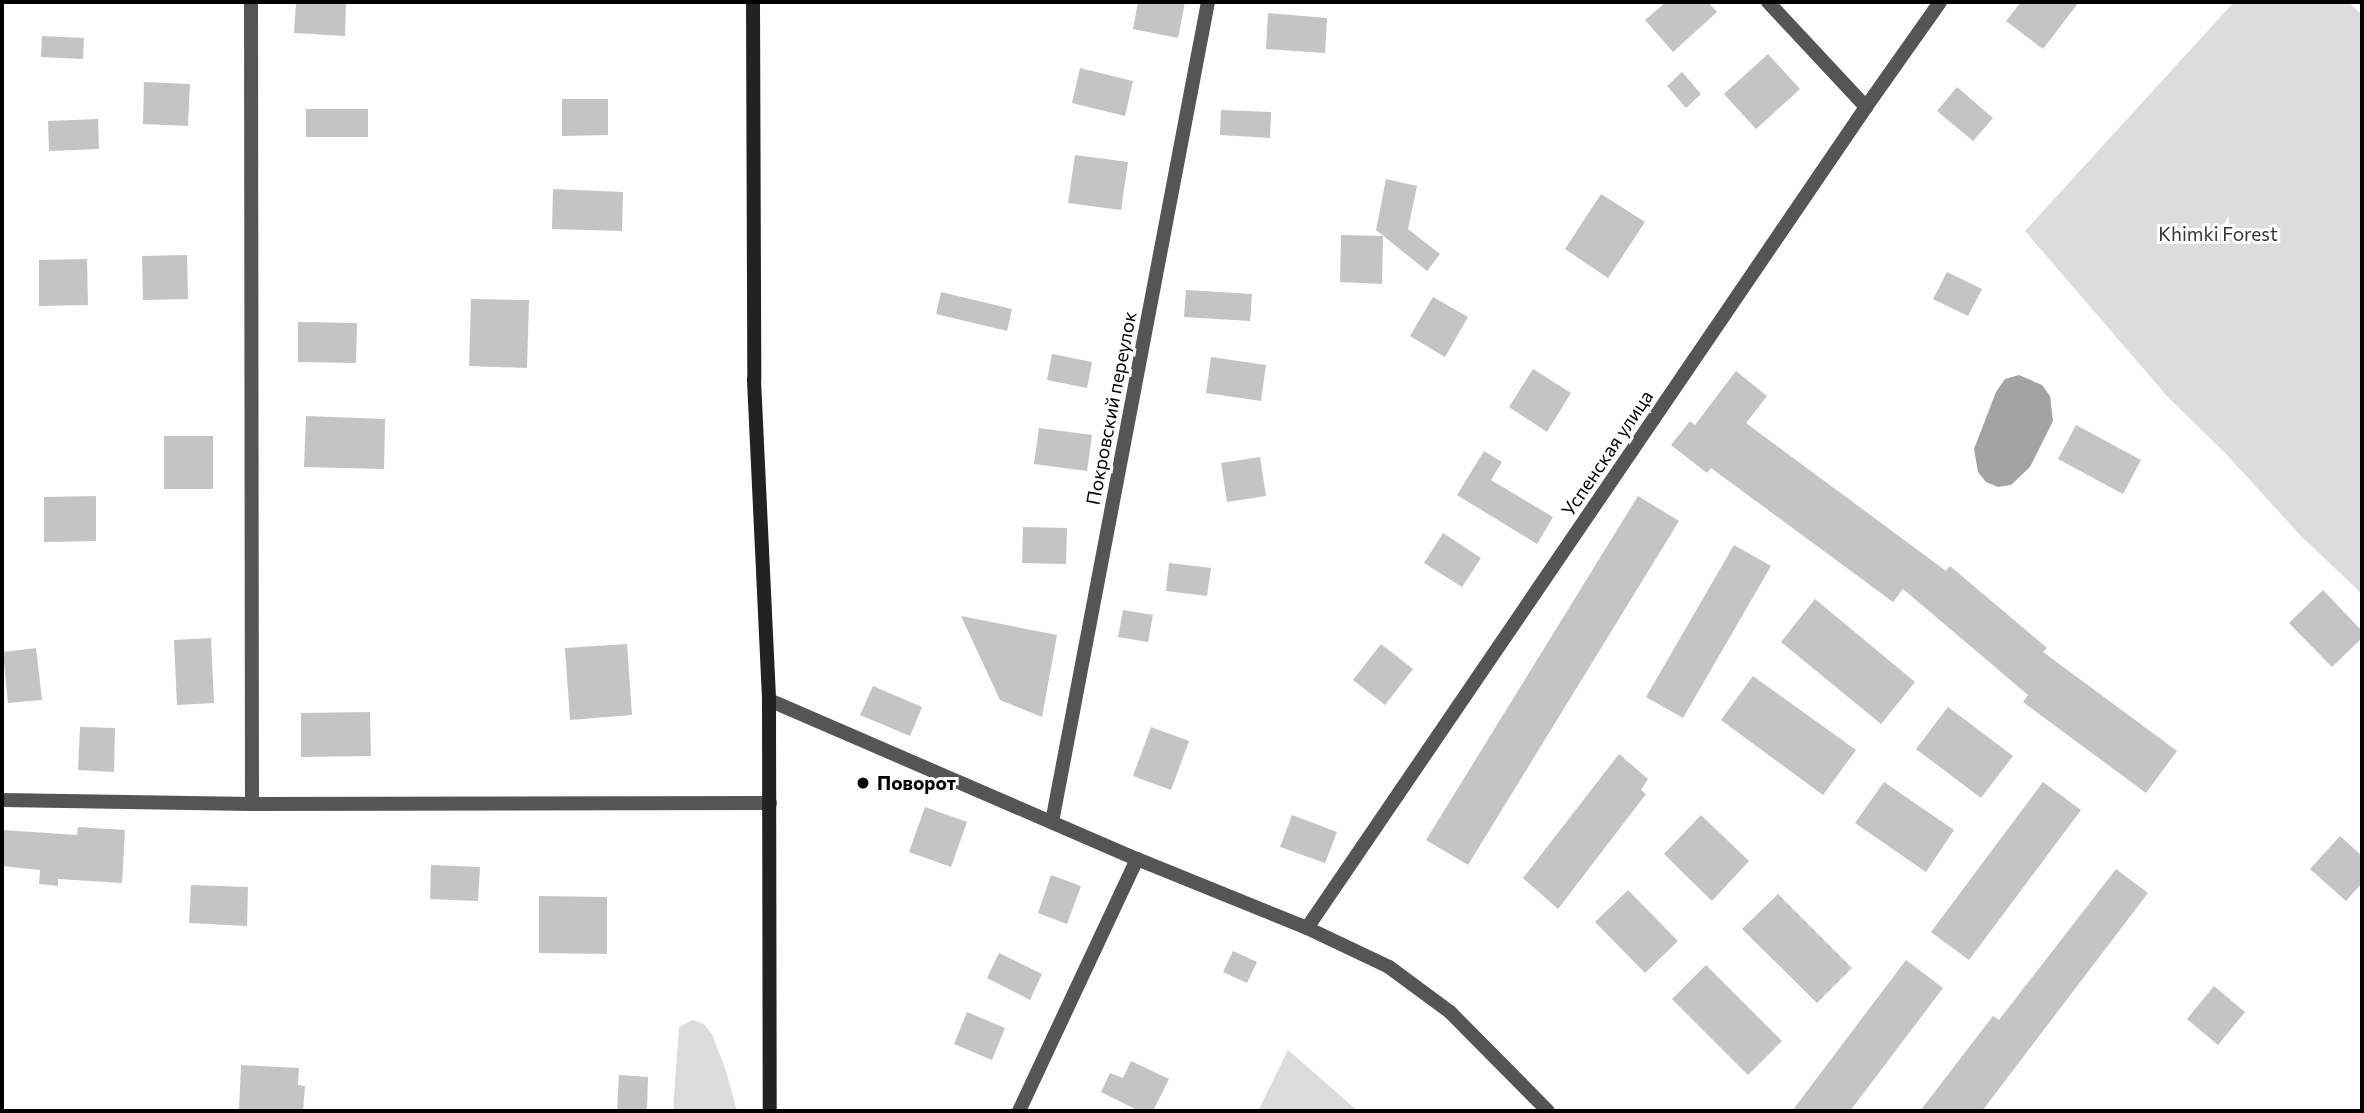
<!DOCTYPE html>
<html>
<head>
<meta charset="utf-8">
<style>
  body { margin:0 }
  #map { position:relative; width:2364px; height:1113px; overflow:hidden; background:#fff; font-family:Commissioner,sans-serif }
  div>[style] { position:absolute }
  [style*='--x'] { left:calc(var(--x)*1px); top:calc(var(--y)*1px); width:calc(var(--w)*1px); rotate:calc(var(--a)*1deg) }
  .green>* { inset:0; background:#dcdcdc }
  .water>* { inset:0; background:#a3a3a3 }
  .building>* { inset:0; background:#c4c4c4 }
  .minor>* { height:14px; margin:-7px; padding:0 7px; transform-origin:7px; border-radius:7px; background:#555 }
  .tertiary>* { height:14px; margin:-7px; padding:0 7px; transform-origin:7px; border-radius:7px; background:#555 }
  .secondary>* { height:14px; margin:-7px; padding:0 7px; transform-origin:7px; border-radius:7px; background:#222 }
  .dots>* { width:19px; height:19px; translate:-50% -50%; box-sizing:border-box; border:4px solid #fff; border-radius:50% }
  span { translate:-50% -50%; white-space:nowrap; text-align:center; line-height:1.15; -webkit-text-stroke:6px #fff; paint-order:stroke }
  .park-label { font-size:19px; color:#333 }
  .street-label { font-size:19px; color:#000 }
  .poi-label { font-size:19px; color:#000; font-weight:700 }
  .left { translate:0 -50%; text-align:left }
  .frame { position:absolute; inset:0; border:4px solid #000; pointer-events:none }
</style>
</head>
<body>
<div id="map">
  <div class="green">
    <div style="clip-path:polygon(2234px 2px,2348px 2px,2362px 15px,2362px 594px,2300px 535px,2227px 455px,2167px 396px,2025px 231px)"></div>
    <div style="clip-path:polygon(692px 1020px,704px 1024px,712px 1034px,726px 1071px,737px 1111px,673px 1111px,679px 1027px)"></div>
    <div style="clip-path:polygon(1288px 1050px,1358px 1111px,1258px 1111px)"></div>
  </div>
  <div class="water">
    <div style="clip-path:polygon(2019px 375px,2042px 385px,2050px 396px,2053px 421px,2030px 467px,2011px 485px,1998px 487px,1986px 482px,1978px 472px,1974px 449px,1996px 392px,2005px 379px)"></div>
  </div>
  <div class="building">
    <div style="clip-path:polygon(296px 2px,346px 2px,345px 36px,294px 33px)"></div>
    <div style="clip-path:polygon(1138px 2px,1185px 2px,1178px 38px,1133px 29px)"></div>
    <div style="clip-path:polygon(1666px 2px,1708px 2px,1717px 12px,1673px 52px,1645px 20px)"></div>
    <div style="clip-path:polygon(2021px 2px,2079px 2px,2043px 49px,2006px 21px)"></div>
    <div style="clip-path:polygon(1268px 13px,1327px 18px,1325px 53px,1266px 49px)"></div>
    <div style="clip-path:polygon(42px 36px,84px 38px,83px 59px,41px 57px)"></div>
    <div style="clip-path:polygon(1768px 54px,1800px 89px,1756px 129px,1724px 94px)"></div>
    <div style="clip-path:polygon(1080px 68px,1133px 81px,1125px 116px,1072px 103px)"></div>
    <div style="clip-path:polygon(1682px 72px,1701px 94px,1686px 108px,1667px 86px)"></div>
    <div style="clip-path:polygon(144px 82px,190px 84px,188px 126px,143px 124px)"></div>
    <div style="clip-path:polygon(1957px 87px,1993px 118px,1973px 141px,1937px 111px)"></div>
    <div style="clip-path:polygon(562px 99px,608px 99px,608px 135px,562px 136px)"></div>
    <div style="clip-path:polygon(306px 109px,368px 109px,368px 137px,306px 137px)"></div>
    <div style="clip-path:polygon(1221px 110px,1271px 112px,1270px 138px,1220px 135px)"></div>
    <div style="clip-path:polygon(98px 119px,99px 149px,49px 151px,48px 121px)"></div>
    <div style="clip-path:polygon(1075px 155px,1128px 162px,1121px 210px,1068px 203px)"></div>
    <div style="clip-path:polygon(1386px 179px,1417px 186px,1408px 229px,1440px 254px,1427px 271px,1376px 230px)"></div>
    <div style="clip-path:polygon(553px 189px,623px 192px,622px 231px,552px 229px)"></div>
    <div style="clip-path:polygon(1601px 194px,1645px 222px,1608px 278px,1565px 249px)"></div>
    <div style="clip-path:polygon(1341px 235px,1383px 236px,1382px 284px,1340px 282px)"></div>
    <div style="clip-path:polygon(187px 255px,188px 299px,143px 300px,142px 256px)"></div>
    <div style="clip-path:polygon(87px 259px,88px 305px,39px 306px,39px 260px)"></div>
    <div style="clip-path:polygon(1947px 272px,1982px 289px,1968px 316px,1933px 299px)"></div>
    <div style="clip-path:polygon(1186px 290px,1252px 294px,1250px 321px,1184px 317px)"></div>
    <div style="clip-path:polygon(941px 292px,1012px 309px,1007px 331px,936px 314px)"></div>
    <div style="clip-path:polygon(1433px 297px,1468px 317px,1445px 357px,1410px 336px)"></div>
    <div style="clip-path:polygon(471px 299px,529px 300px,527px 368px,469px 366px)"></div>
    <div style="clip-path:polygon(298px 322px,357px 323px,356px 363px,298px 362px)"></div>
    <div style="clip-path:polygon(1052px 354px,1092px 362px,1087px 388px,1047px 380px)"></div>
    <div style="clip-path:polygon(1211px 357px,1266px 365px,1261px 401px,1206px 393px)"></div>
    <div style="clip-path:polygon(1533px 369px,1571px 393px,1547px 432px,1509px 407px)"></div>
    <div style="clip-path:polygon(1736px 371px,1767px 396px,1746px 423px,1946px 571px,1950px 566px,2047px 648px,2043px 652px,2177px 751px,2146px 793px,2023px 702px,2028px 695px,1903px 589px,1893px 602px,1711px 468px,1707px 473px,1671px 445px,1690px 421px,1695px 425px)"></div>
    <div style="clip-path:polygon(306px 416px,385px 419px,384px 469px,304px 467px)"></div>
    <div style="clip-path:polygon(2076px 425px,2141px 460px,2123px 494px,2058px 459px)"></div>
    <div style="clip-path:polygon(1039px 428px,1092px 435px,1087px 471px,1034px 464px)"></div>
    <div style="clip-path:polygon(164px 436px,213px 436px,213px 489px,164px 489px)"></div>
    <div style="clip-path:polygon(1484px 451px,1502px 462px,1491px 480px,1553px 517px,1537px 544px,1457px 495px)"></div>
    <div style="clip-path:polygon(1260px 457px,1266px 496px,1227px 502px,1221px 463px)"></div>
    <div style="clip-path:polygon(96px 496px,96px 541px,44px 542px,44px 497px)"></div>
    <div style="clip-path:polygon(1638px 496px,1679px 521px,1468px 865px,1426px 840px)"></div>
    <div style="clip-path:polygon(1023px 527px,1067px 528px,1066px 564px,1022px 563px)"></div>
    <div style="clip-path:polygon(1443px 533px,1481px 558px,1462px 587px,1424px 563px)"></div>
    <div style="clip-path:polygon(1734px 545px,1771px 566px,1683px 718px,1646px 697px)"></div>
    <div style="clip-path:polygon(1169px 563px,1211px 568px,1207px 596px,1166px 591px)"></div>
    <div style="clip-path:polygon(2323px 590px,2362px 631px,2362px 638px,2332px 667px,2289px 623px)"></div>
    <div style="clip-path:polygon(1815px 599px,1915px 682px,1881px 724px,1781px 642px)"></div>
    <div style="clip-path:polygon(1123px 610px,1153px 615px,1148px 642px,1118px 637px)"></div>
    <div style="clip-path:polygon(961px 616px,1057px 635px,1042px 717px,1000px 700px)"></div>
    <div style="clip-path:polygon(211px 638px,214px 703px,177px 705px,174px 640px)"></div>
    <div style="clip-path:polygon(627px 644px,632px 715px,570px 720px,565px 648px)"></div>
    <div style="clip-path:polygon(1381px 644px,1413px 669px,1385px 705px,1353px 680px)"></div>
    <div style="clip-path:polygon(36px 648px,42px 700px,8px 703px,3px 652px)"></div>
    <div style="clip-path:polygon(1753px 676px,1856px 750px,1823px 795px,1721px 720px)"></div>
    <div style="clip-path:polygon(873px 686px,922px 707px,910px 736px,860px 715px)"></div>
    <div style="clip-path:polygon(1948px 707px,2013px 756px,1981px 798px,1916px 749px)"></div>
    <div style="clip-path:polygon(370px 712px,371px 756px,301px 757px,301px 713px)"></div>
    <div style="clip-path:polygon(80px 727px,115px 728px,114px 772px,78px 770px)"></div>
    <div style="clip-path:polygon(1151px 727px,1189px 741px,1171px 790px,1133px 776px)"></div>
    <div style="clip-path:polygon(1619px 754px,1648px 779px,1641px 790px,1646px 794px,1558px 909px,1523px 878px)"></div>
    <div style="clip-path:polygon(1884px 782px,1954px 830px,1926px 872px,1855px 823px)"></div>
    <div style="clip-path:polygon(2043px 782px,2081px 810px,1969px 960px,1931px 932px)"></div>
    <div style="clip-path:polygon(925px 807px,967px 822px,951px 867px,909px 852px)"></div>
    <div style="clip-path:polygon(1292px 815px,1337px 832px,1325px 863px,1280px 847px)"></div>
    <div style="clip-path:polygon(1701px 815px,1749px 861px,1712px 901px,1664px 854px)"></div>
    <div style="clip-path:polygon(78px 827px,125px 830px,122px 883px,58px 879px,58px 886px,39px 884px,40px 870px,2px 866px,2px 830px,77px 835px)"></div>
    <div style="clip-path:polygon(2340px 836px,2362px 856px,2362px 883px,2346px 901px,2310px 869px)"></div>
    <div style="clip-path:polygon(431px 865px,480px 867px,478px 901px,430px 899px)"></div>
    <div style="clip-path:polygon(2116px 869px,2148px 893px,1982px 1111px,1920px 1111px,1993px 1016px,1999px 1020px)"></div>
    <div style="clip-path:polygon(1051px 875px,1081px 886px,1067px 924px,1038px 913px)"></div>
    <div style="clip-path:polygon(191px 885px,248px 887px,247px 926px,189px 923px)"></div>
    <div style="clip-path:polygon(1628px 890px,1678px 941px,1645px 973px,1595px 922px)"></div>
    <div style="clip-path:polygon(1778px 894px,1852px 968px,1817px 1003px,1742px 929px)"></div>
    <div style="clip-path:polygon(539px 896px,607px 897px,607px 954px,539px 953px)"></div>
    <div style="clip-path:polygon(1233px 951px,1257px 962px,1247px 983px,1223px 972px)"></div>
    <div style="clip-path:polygon(999px 953px,1042px 974px,1030px 1000px,987px 978px)"></div>
    <div style="clip-path:polygon(1906px 960px,1943px 988px,1850px 1111px,1792px 1111px)"></div>
    <div style="clip-path:polygon(1706px 965px,1782px 1041px,1748px 1075px,1672px 999px)"></div>
    <div style="clip-path:polygon(2214px 986px,2245px 1012px,2218px 1045px,2187px 1019px)"></div>
    <div style="clip-path:polygon(967px 1012px,1005px 1028px,992px 1060px,954px 1044px)"></div>
    <div style="clip-path:polygon(1131px 1061px,1169px 1079px,1153px 1111px,1139px 1111px,1101px 1092px,1110px 1073px,1123px 1078px)"></div>
    <div style="clip-path:polygon(241px 1065px,299px 1068px,298px 1085px,305px 1086px,303px 1111px,239px 1111px)"></div>
    <div style="clip-path:polygon(619px 1075px,648px 1077px,647px 1111px,617px 1111px)"></div>
  </div>
  <div class="minor">
    <div style="--x:251;--y:2;--w:802;--a:89.93"></div>
    <div style="--x:1768;--y:2;--w:144;--a:47"></div>
    <div style="--x:2;--y:800;--w:250;--a:0.9"></div>
    <div style="--x:252;--y:804;--w:518;--a:-0.11"></div>
    <div style="--x:1052;--y:822;--w:835;--a:-79.23"></div>
    <div style="--x:1307;--y:928;--w:993;--a:-55.75"></div>
    <div style="--x:1866;--y:107;--w:128;--a:-54.8"></div>
    <div style="--x:1019;--y:1111;--w:278;--a:-64.9"></div>
  </div>
  <div class="tertiary">
    <div style="--x:769;--y:700;--w:401;--a:23.4"></div>
    <div style="--x:1137;--y:859;--w:183;--a:22.1"></div>
    <div style="--x:1307;--y:928;--w:91;--a:25.4"></div>
    <div style="--x:1389;--y:967;--w:76;--a:36.4"></div>
    <div style="--x:1450;--y:1012;--w:139;--a:45.3"></div>
  </div>
  <div class="secondary">
    <div style="--x:753;--y:2;--w:378;--a:89.8"></div>
    <div style="--x:754;--y:380;--w:320;--a:87.3"></div>
    <div style="--x:769;--y:700;--w:411;--a:89.9"></div>
  </div>
  <div class="dots">
    <div style="left:863px;top:783px;background:#000"></div>
  </div>
  <div class="park-label">
    <span style="left:2218px;top:234px">Khimki Forest</span>
  </div>
  <div class="street-label">
    <span style="left:1111px;top:408px;rotate:-79deg">Покровский переулок</span>
    <span style="left:1607px;top:453px;rotate:-56deg">Успенская улица</span>
  </div>
  <div class="poi-label">
    <span class="left" style="left:877px;top:783px">Поворот</span>
  </div>
  <div class="frame"></div>
</div>
</body>
</html>
